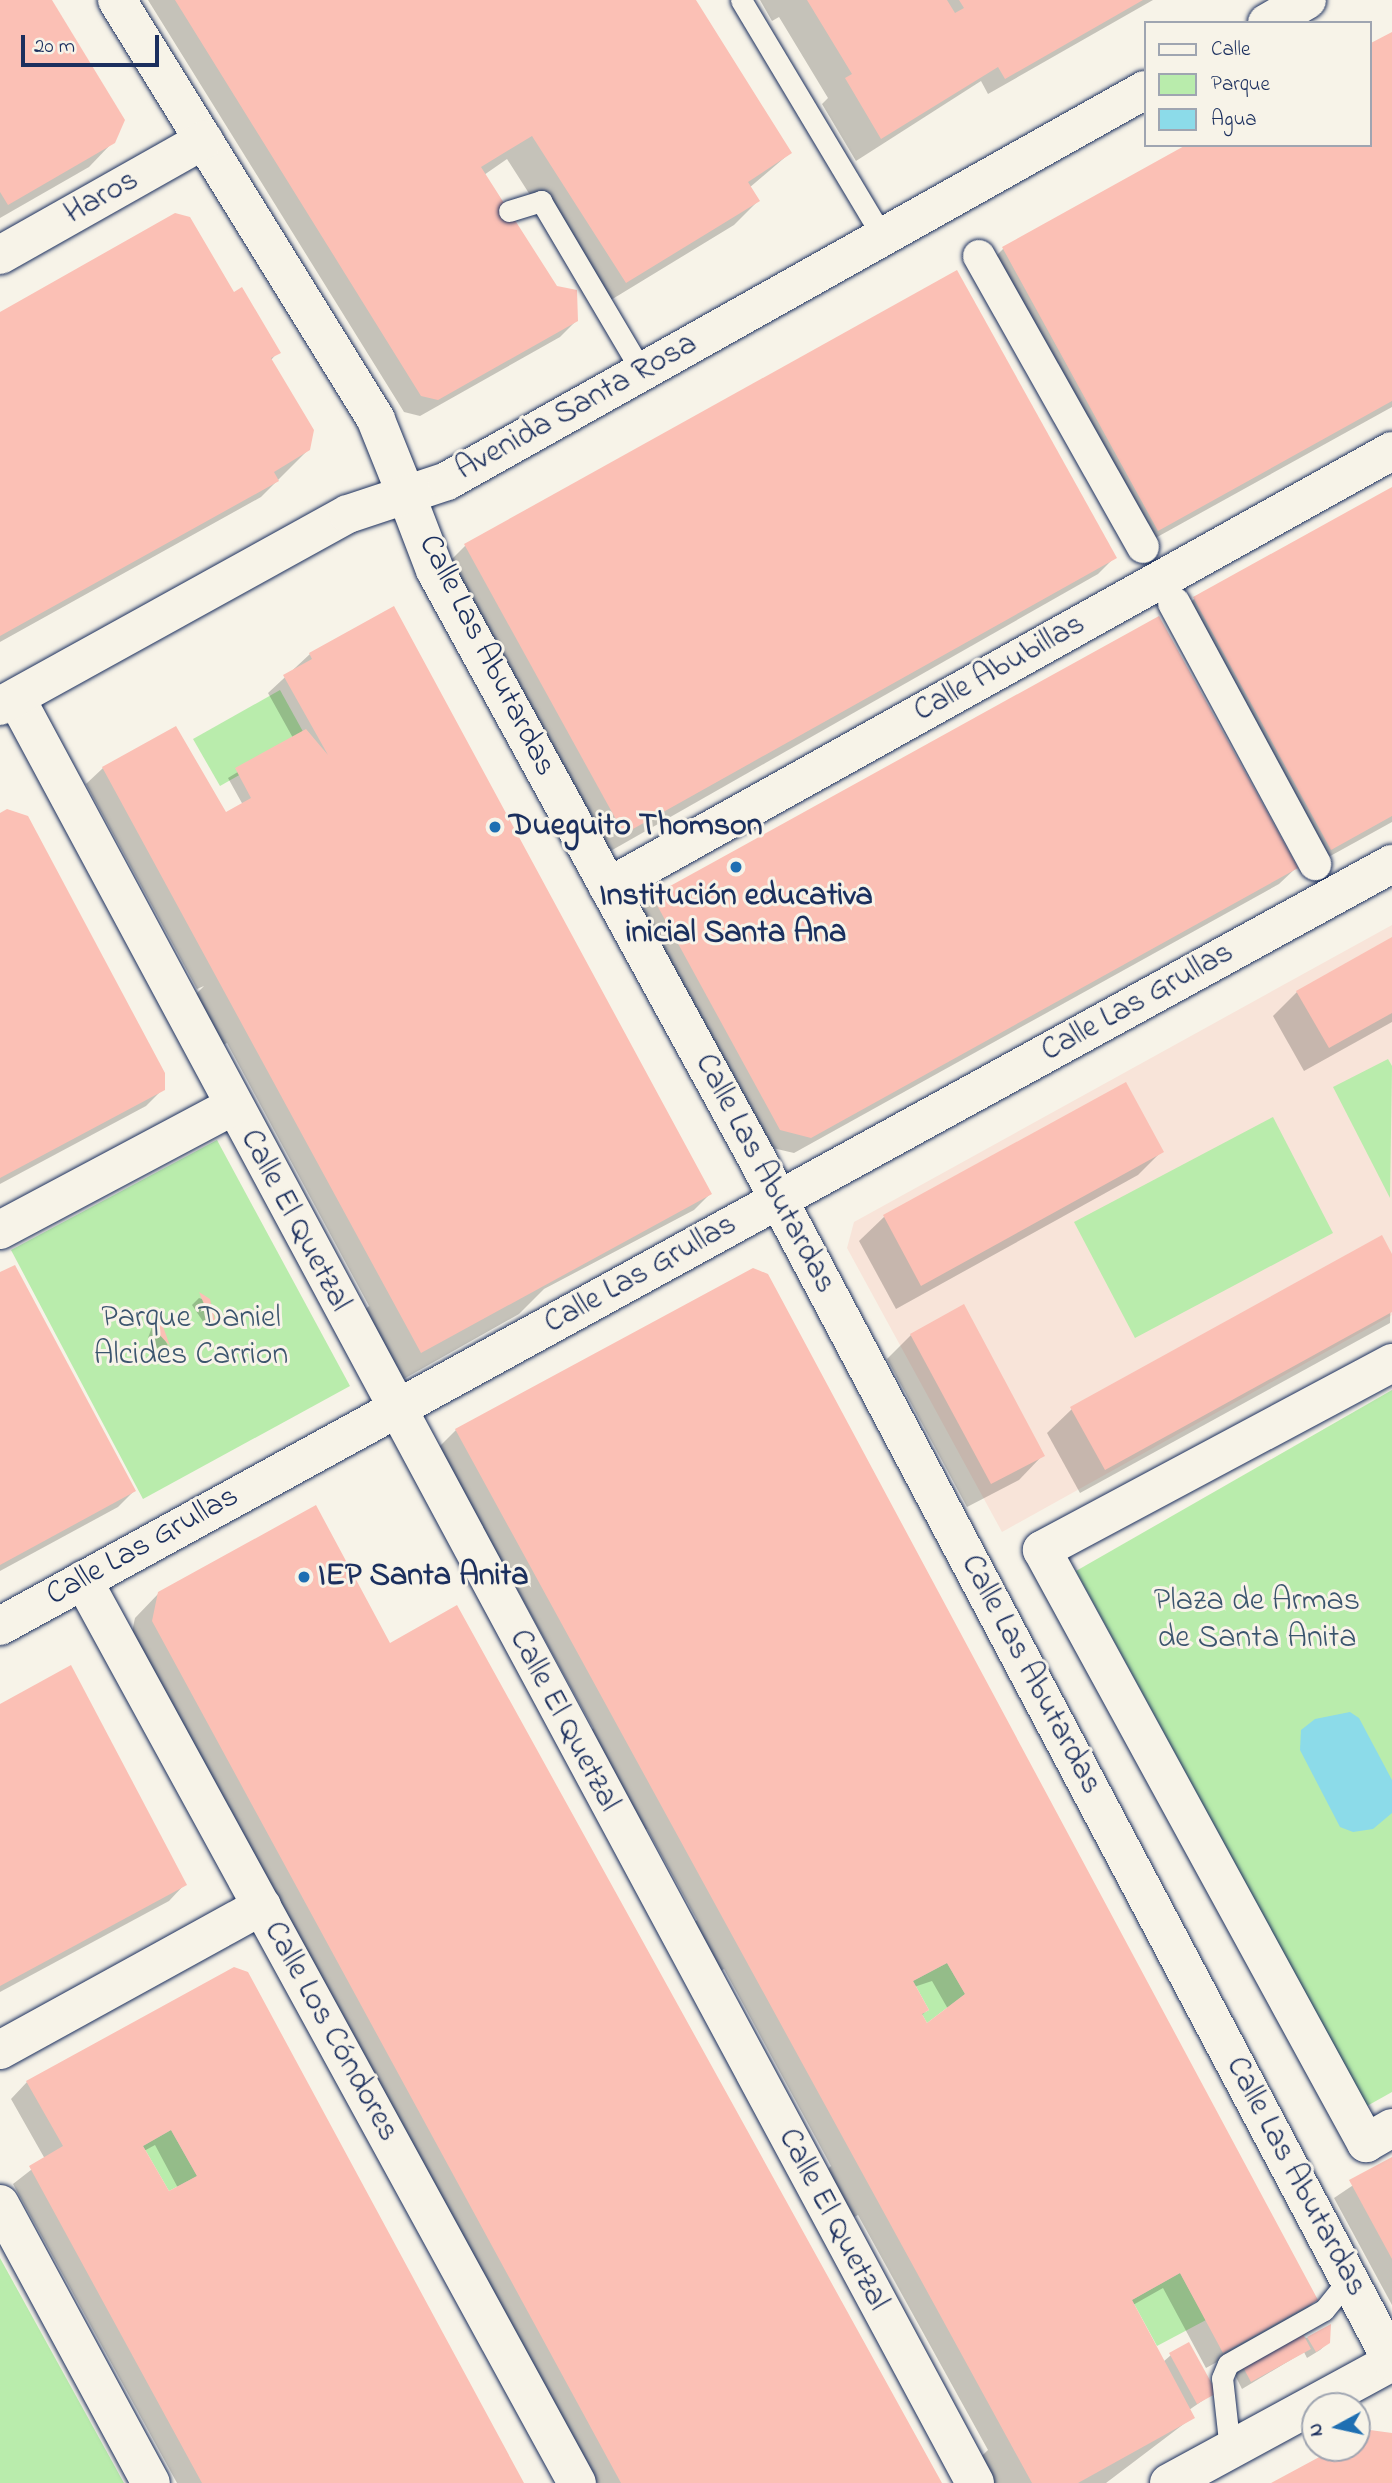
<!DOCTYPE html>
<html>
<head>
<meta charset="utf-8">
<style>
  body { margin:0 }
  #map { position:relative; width:1392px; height:2483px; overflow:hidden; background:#f7f3e8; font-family:"Indie Flower",sans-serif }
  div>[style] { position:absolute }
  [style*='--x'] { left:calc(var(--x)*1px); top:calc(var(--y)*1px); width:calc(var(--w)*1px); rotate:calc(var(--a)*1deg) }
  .built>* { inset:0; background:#f8e4d9 }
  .green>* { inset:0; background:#b9ecac }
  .water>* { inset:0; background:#8cdbe9 }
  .shadow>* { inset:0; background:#0003 }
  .building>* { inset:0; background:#fbc0b5 }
  .roads { filter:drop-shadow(0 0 2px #1b2f5e) drop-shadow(0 0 2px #1b2f5e) }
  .service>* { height:21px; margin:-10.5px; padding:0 10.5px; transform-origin:10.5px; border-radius:10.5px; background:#f7f3e8 }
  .pedestrian>* { height:32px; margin:-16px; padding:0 16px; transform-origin:16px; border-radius:16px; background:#f7f3e8 }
  .minor>* { height:38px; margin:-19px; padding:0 19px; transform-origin:19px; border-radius:19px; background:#f7f3e8 }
  .tertiary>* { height:38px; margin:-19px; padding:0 19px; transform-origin:19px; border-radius:19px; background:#f7f3e8 }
  .dots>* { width:19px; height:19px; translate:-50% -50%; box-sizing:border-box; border:4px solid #f7f3e8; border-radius:50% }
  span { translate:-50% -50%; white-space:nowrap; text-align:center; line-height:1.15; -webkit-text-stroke:6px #f7f3e8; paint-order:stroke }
  .street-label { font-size:32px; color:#1b2f5e }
  .poi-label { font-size:32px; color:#1b2f5e; font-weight:700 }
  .left { translate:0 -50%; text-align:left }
  .park-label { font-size:32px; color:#3b556e }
  .legend { position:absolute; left:1144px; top:21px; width:228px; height:126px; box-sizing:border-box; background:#f7f3e8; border:2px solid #9fa5b1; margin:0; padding:9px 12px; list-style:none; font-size:21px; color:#1b2f5e }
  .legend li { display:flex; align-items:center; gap:14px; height:35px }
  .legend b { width:35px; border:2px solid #9fa5b1 }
  .north { position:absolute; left:1301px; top:2392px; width:70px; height:70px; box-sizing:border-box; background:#f7f3e8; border:2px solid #9fa5b1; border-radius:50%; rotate:262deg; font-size:19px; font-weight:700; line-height:28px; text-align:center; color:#1b2f5e }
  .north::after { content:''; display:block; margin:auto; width:24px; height:32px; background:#1f6fb2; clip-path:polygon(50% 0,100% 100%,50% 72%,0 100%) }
  .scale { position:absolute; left:21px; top:35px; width:138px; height:32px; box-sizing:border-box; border:4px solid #1b2f5e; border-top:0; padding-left:9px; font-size:21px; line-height:24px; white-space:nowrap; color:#1b2f5e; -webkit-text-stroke:5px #f7f3e8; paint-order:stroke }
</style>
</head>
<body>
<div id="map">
  <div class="built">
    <div style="clip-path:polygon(1392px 925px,1392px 1315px,1002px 1532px,847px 1248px,854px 1222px)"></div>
  </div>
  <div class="green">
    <div style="clip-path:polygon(280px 690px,306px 737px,220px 786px,193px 739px)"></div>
    <div style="clip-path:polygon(1388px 1059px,1392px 1066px,1390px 1198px,1333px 1087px)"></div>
    <div style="clip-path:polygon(1273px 1117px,1333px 1233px,1135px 1338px,1074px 1222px)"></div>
    <div style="clip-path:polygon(217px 1140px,350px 1386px,143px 1499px,11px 1250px)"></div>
    <div style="clip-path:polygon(1392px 1390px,1392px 2092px,1367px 2106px,1076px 1571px)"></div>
    <div style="clip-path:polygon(947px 1963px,965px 1994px,927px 2023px,922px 2014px,929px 2010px,913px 1981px)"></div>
    <div style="clip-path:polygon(171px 2130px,197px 2176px,169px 2191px,143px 2146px)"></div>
    <div style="clip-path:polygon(0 2258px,124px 2483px,0 2483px)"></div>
    <div style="clip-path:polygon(1180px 2273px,1206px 2320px,1157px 2346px,1132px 2300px)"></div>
  </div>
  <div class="water">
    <div style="clip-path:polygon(1350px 1712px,1359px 1718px,1392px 1780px,1392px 1813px,1373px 1829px,1353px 1832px,1340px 1827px,1300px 1750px,1301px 1730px,1315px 1719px)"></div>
  </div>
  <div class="shadow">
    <div style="clip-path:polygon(0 0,49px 0,113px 142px,89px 167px,0 218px)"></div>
    <div style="clip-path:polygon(148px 0,695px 0,790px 153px,749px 188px,758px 201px,734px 225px,601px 306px,507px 159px,484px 175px,576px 321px,560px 337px,420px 416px,404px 412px)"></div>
    <div style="clip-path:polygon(760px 0,1153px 0,988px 94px,981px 81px,856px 161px,822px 104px,828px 98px,779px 17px,772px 21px)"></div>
    <div style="clip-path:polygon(1392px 33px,1392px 407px,1141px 546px,987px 265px,1003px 249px,1369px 145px)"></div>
    <div style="clip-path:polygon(233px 295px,278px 352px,271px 360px,309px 449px,261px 497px,0 642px,0 314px)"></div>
    <div style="clip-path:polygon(1392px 489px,1392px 822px,1314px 865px,1178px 615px,1194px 599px)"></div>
    <div style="clip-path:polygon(465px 546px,1114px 558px,1098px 574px,600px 857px,441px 570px)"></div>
    <div style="clip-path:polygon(310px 654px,710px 1194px,694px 1210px,544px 1289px,519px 1314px,379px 1393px,344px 1330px,369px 1306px,227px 1043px,217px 1048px,191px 999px,204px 986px,197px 989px,86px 784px,103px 768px,225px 814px,243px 805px,228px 778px,293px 738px,268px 693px)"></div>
    <div style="clip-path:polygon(0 815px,163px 1089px,146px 1106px,0 1184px)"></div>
    <div style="clip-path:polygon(1296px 868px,1279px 884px,794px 1153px,764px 1146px,629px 922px,653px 898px)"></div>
    <div style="clip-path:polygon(1392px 939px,1392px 1022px,1304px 1071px,1273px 1016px,1297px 992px)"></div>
    <div style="clip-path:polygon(1125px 1084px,1162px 1151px,1138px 1175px,896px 1309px,859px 1241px,884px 1217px)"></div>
    <div style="clip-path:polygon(1392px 1258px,1390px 1323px,1080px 1493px,1047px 1433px,1072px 1409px)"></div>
    <div style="clip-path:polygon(0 1275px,134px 1491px,118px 1507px,0 1571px)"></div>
    <div style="clip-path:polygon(199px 1298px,208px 1301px,214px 1323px,208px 1329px,192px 1305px)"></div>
    <div style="clip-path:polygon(155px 1319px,168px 1346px,161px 1352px,148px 1338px)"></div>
    <div style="clip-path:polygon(911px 1335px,1043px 1455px,1019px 1480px,967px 1507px,887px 1359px)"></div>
    <div style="clip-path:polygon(evenodd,456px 1430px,1316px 2300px,1304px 2312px,1322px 2322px,1302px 2337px,1329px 2342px,1320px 2350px,1307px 2358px,1304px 2352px,1242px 2389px,1226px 2357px,1206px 2368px,1163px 2288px,1133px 2305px,1163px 2362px,1171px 2355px,1215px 2392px,1189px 2410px,1193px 2417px,1106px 2483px,968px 2483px,963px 2474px,988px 2450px,858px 2215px,849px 2220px,823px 2174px,831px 2166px,724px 1969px,715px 1974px,689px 1927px,697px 1920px,647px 1829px,638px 1834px,586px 1737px,593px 1728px,511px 1578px,502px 1583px,432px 1454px,456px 1430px,932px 1981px,948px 2009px,926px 2026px,921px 2016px,927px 2010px,914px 1987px,932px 1981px)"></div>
    <div style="clip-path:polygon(159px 1593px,940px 2483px,597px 2483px,201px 1756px,192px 1761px,129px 1646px,135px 1618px)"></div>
    <div style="clip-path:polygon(0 1706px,185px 1884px,169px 1901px,0 1992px)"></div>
    <div style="clip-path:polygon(evenodd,234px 1969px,522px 2483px,177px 2483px,13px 2184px,45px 2159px,11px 2099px,27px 2082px,234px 1969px,155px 2145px,178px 2188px,168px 2194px,144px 2151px,155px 2145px)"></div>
    <div style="clip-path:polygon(1392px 2159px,1392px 2305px,1334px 2198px)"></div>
  </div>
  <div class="building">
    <div style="clip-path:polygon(0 0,52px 0,125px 120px,115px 143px,8px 205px,0 192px)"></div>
    <div style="clip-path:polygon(175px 0,696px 0,792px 153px,748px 182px,760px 201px,626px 283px,532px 136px,481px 167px,557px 286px,577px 290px,578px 321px,438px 400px,421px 396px)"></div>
    <div style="clip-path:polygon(807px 0,947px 0,955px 13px,964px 8px,959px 0,1143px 0,1005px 79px,998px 67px,881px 139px,845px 78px,852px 74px)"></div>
    <div style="clip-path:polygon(1392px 32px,1392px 401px,1158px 531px,1002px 247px,1186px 145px,1369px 145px,1369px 44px)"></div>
    <div style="clip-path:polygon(175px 213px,190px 217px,234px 292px,242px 287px,281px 353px,271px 358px,314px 430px,310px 450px,274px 472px,279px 481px,0 636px,0 312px)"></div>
    <div style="clip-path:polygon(957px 270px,1117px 558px,624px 834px,464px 544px)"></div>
    <div style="clip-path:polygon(1392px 487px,1392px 816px,1331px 850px,1193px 597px)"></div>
    <div style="clip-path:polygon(394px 606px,712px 1194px,421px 1353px,102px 767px,176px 726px,226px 812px,251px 798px,235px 768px,306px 729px,328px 755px,283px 675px,312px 659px,309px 653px)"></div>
    <div style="clip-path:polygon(1159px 616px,1298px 868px,811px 1138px,780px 1130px,652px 896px)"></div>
    <div style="clip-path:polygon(7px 809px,28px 816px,165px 1073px,165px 1090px,0 1178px,0 813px)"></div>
    <div style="clip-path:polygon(1392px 937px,1392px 1013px,1329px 1048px,1296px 991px)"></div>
    <div style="clip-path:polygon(1126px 1082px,1164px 1152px,921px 1286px,883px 1215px)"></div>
    <div style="clip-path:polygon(1382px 1235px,1392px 1254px,1392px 1312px,1105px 1470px,1070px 1407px)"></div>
    <div style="clip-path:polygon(15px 1265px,136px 1491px,0 1565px,0 1272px)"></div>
    <div style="clip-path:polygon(evenodd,753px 1268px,768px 1274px,1318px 2300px,1223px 2353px,1180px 2273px,1132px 2300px,1195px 2418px,1078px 2483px,1032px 2483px,455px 1429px,753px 1268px,947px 1963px,965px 1994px,927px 2023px,922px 2014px,929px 2010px,913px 1981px,947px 1963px)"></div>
    <div style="clip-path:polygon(199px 1292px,210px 1299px,216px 1324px,211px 1321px)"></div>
    <div style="clip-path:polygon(964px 1304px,1045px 1456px,991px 1484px,910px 1334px)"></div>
    <div style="clip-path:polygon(155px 1316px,160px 1318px,170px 1346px,155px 1330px)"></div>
    <div style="clip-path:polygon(316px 1505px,390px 1643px,457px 1605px,942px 2483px,621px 2483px,152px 1621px,158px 1592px)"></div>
    <div style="clip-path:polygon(71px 1665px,187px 1885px,0 1986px,0 1704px)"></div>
    <div style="clip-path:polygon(evenodd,234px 1967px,248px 1972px,524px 2483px,202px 2483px,29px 2166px,63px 2146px,26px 2081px,234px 1967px,171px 2130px,197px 2176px,169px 2191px,143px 2146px,171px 2130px)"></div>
    <div style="clip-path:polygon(1392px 2157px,1392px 2259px,1349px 2180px)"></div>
    <div style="clip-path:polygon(1315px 2305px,1325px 2322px,1303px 2334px,1311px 2349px,1251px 2382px,1234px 2350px)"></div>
    <div style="clip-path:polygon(1331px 2324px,1330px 2343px,1316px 2352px,1307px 2337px)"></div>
    <div style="clip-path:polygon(1189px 2342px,1217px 2393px,1197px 2404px,1169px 2353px)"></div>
    <div style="clip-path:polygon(1370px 2430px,1392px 2433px,1392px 2483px,1271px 2483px,1336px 2448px,1357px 2448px,1357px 2437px)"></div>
  </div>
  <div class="roads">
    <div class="service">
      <div style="--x:741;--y:0;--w:276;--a:59.1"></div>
      <div style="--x:509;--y:211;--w:34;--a:-17"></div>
      <div style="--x:541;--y:201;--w:199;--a:59.4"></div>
      <div style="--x:1230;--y:2450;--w:72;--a:-96.3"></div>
      <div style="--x:1222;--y:2378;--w:15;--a:-67"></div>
      <div style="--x:1228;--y:2364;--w:110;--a:-29.4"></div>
      <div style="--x:1324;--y:2310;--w:40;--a:-51"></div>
    </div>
    <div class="pedestrian">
      <div style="--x:979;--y:256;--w:334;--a:60.6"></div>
      <div style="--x:1174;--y:603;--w:297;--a:61.6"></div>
    </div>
    <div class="minor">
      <div style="--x:117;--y:0;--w:493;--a:58.3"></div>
      <div style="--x:376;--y:420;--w:83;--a:68.1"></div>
      <div style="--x:0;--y:255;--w:234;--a:-29.4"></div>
      <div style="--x:16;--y:698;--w:2026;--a:61.75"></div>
      <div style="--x:608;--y:887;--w:897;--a:-29.08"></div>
      <div style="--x:0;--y:1230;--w:264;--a:-28"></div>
      <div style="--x:1392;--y:1363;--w:397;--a:151.9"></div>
      <div style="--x:1042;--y:1550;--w:676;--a:61.35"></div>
      <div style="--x:1366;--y:2143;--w:30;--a:-30"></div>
      <div style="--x:83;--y:1580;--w:1029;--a:61.32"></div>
      <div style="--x:0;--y:1626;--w:1587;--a:-28.7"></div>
      <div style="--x:0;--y:2050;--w:299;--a:-28.8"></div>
      <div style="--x:0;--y:2204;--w:317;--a:61.6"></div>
      <div style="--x:1169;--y:2483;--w:254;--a:-28.5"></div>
    </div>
    <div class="tertiary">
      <div style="--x:1267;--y:23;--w:46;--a:-29.9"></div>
      <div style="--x:407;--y:497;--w:78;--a:69"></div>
      <div style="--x:435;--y:570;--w:667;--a:61.32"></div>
      <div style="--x:755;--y:1155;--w:1364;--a:62.16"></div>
      <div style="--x:0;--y:706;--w:397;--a:-28.9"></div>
      <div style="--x:348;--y:514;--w:104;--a:-18.4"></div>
      <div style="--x:447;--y:481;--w:800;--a:-29.26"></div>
    </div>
  </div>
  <div class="dots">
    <div style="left:495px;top:827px;background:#1f6fb2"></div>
    <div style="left:736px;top:867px;background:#1f6fb2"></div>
    <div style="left:304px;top:1577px;background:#1f6fb2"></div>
  </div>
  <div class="street-label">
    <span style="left:102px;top:198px;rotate:-29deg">Haros</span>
    <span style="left:577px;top:408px;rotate:-29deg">Avenida Santa Rosa</span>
    <span style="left:486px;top:656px;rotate:63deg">Calle Las Abutardas</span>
    <span style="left:1000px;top:669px;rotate:-29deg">Calle Abubillas</span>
    <span style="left:1138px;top:1003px;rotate:-29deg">Calle Las Grullas</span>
    <span style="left:764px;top:1174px;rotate:62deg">Calle Las Abutardas</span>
    <span style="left:294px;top:1221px;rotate:62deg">Calle El Quetzal</span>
    <span style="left:641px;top:1275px;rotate:-29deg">Calle Las Grullas</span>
    <span style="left:143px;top:1547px;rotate:-29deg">Calle Las Grullas</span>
    <span style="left:1030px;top:1675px;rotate:62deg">Calle Las Abutardas</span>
    <span style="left:563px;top:1721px;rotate:62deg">Calle El Quetzal</span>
    <span style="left:330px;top:2032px;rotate:61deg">Calle Los Cóndores</span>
    <span style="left:1295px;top:2177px;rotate:62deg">Calle Las Abutardas</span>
    <span style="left:832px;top:2220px;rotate:62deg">Calle El Quetzal</span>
  </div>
  <div class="poi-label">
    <span class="left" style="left:509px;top:827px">Dueguito Thomson</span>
    <span style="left:736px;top:916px">Institución educativa<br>inicial Santa Ana</span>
    <span class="left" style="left:318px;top:1577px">IEP Santa Anita</span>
  </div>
  <div class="park-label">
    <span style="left:191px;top:1338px">Parque Daniel<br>Alcides Carrion</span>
    <span style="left:1257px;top:1621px">Plaza de Armas<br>de Santa Anita</span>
  </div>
  <ul class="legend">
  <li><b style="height:9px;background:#f7f3e8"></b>Calle</li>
  <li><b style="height:19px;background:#b9ecac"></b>Parque</li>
  <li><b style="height:19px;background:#8cdbe9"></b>Agua</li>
  </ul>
  <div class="north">N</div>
  <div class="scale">20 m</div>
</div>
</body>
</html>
